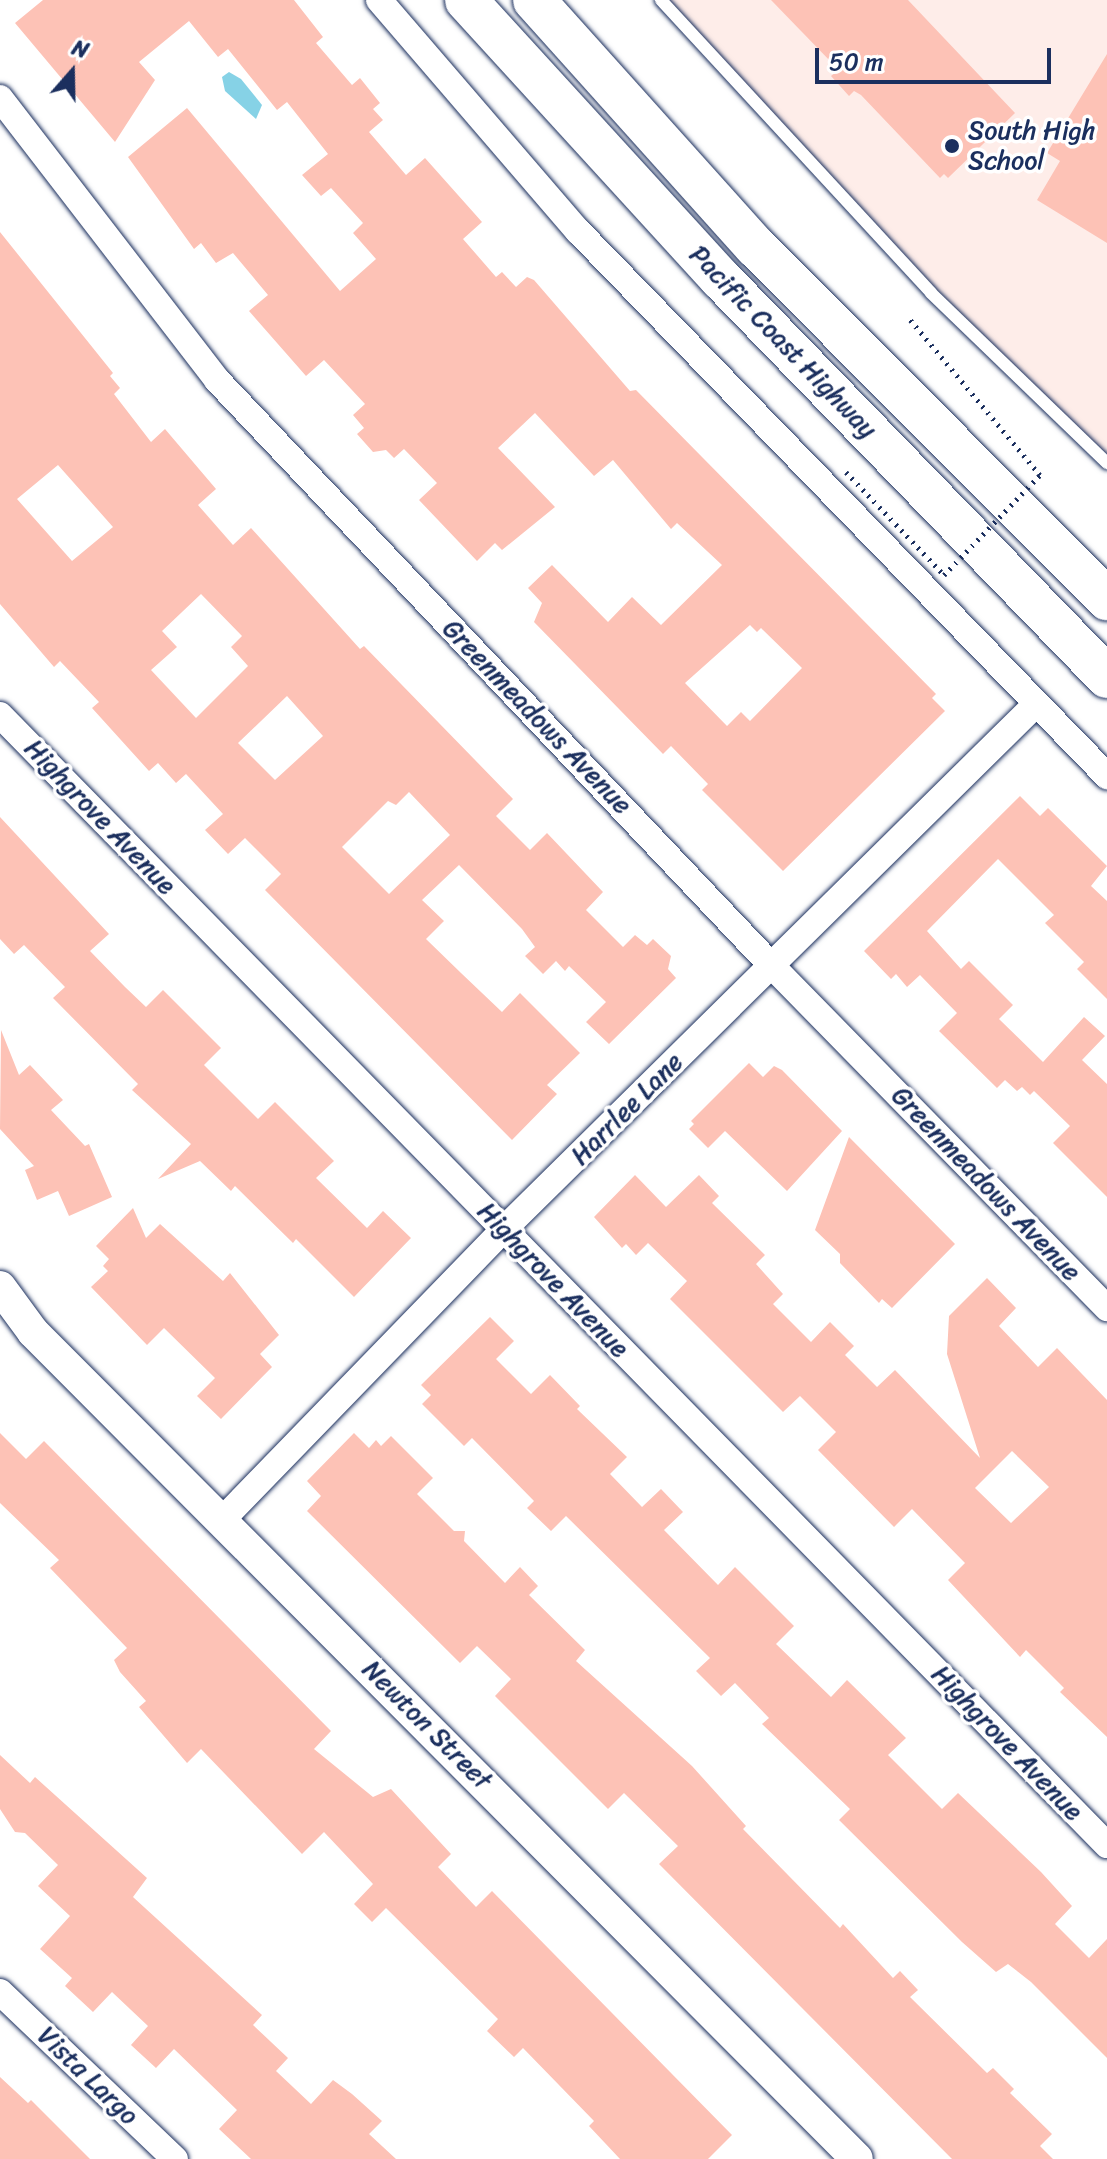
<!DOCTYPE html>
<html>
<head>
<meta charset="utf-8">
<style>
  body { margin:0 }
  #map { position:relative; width:1107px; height:2159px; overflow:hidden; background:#fff; font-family:Sriracha,sans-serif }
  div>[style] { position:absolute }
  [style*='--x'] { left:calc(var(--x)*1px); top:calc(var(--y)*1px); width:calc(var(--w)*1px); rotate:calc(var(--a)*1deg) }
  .built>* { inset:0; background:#feede9 }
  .water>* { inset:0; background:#86d2e6 }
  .building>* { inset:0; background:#fdc2b6 }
  .roads { filter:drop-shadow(0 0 2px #1b2f5e) drop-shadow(0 0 2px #1b2f5e) }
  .service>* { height:12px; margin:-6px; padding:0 6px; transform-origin:6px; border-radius:6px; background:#fff }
  .minor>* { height:26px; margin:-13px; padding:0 13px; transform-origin:13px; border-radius:13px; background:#fff }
  .tertiary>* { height:32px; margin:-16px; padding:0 16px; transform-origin:16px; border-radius:16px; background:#fff }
  .trunk>* { height:42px; margin:-21px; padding:0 21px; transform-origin:21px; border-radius:21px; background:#fff }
  .path-bridge>* { height:5px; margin-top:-2.5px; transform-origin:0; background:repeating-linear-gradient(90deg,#1b2f5e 0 2px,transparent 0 8px) }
  .dots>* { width:22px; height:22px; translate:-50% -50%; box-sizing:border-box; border:4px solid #fff; border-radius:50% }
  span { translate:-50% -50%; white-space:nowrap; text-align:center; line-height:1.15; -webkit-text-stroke:7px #fff; paint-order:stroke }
  .poi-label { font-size:26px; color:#1b2f5e }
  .left { translate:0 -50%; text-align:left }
  .street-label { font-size:26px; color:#1b2f5e }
  .north { position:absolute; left:32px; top:32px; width:80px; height:80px; -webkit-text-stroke:6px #fff; paint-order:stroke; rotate:20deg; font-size:22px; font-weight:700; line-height:32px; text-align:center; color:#1b2f5e }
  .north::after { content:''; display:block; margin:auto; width:28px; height:36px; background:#1b2f5e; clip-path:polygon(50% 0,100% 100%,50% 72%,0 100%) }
  .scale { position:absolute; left:815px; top:48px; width:236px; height:36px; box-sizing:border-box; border:4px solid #1b2f5e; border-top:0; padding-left:10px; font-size:24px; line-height:28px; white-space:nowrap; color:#1b2f5e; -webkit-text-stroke:6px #fff; paint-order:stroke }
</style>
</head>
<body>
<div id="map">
  <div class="built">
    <div style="clip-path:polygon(664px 0,1107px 0,1107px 462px,931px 293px)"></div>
  </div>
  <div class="water">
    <div style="clip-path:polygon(229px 72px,241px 79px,262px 105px,256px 119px,225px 91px,222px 77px)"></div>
  </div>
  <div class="building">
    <div style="clip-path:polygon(evenodd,43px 0,294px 0,323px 37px,316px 43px,352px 85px,360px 78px,380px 103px,373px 109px,383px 120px,369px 132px,406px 175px,425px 158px,482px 222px,463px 239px,496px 277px,502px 272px,516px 287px,527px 277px,534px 280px,630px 391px,636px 390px,703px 458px,936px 694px,932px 698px,945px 711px,783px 871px,702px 790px,708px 784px,671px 746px,663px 754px,534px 622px,542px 603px,528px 588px,552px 565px,608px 622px,632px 597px,661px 625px,722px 565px,677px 523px,671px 529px,613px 460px,594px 476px,535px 413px,498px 448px,555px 507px,502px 550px,495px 543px,477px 561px,419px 500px,437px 483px,404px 449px,394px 458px,386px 450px,373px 452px,357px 434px,364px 428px,353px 415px,365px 404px,324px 360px,306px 376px,249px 311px,268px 295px,233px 253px,216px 263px,201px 243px,194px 249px,128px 157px,187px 108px,340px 291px,376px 259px,353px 233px,363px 223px,331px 188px,321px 196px,302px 175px,328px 154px,287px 102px,277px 110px,228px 49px,218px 57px,189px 21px,139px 62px,155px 80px,115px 142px,15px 23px,43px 0,750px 625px,757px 632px,761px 628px,802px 668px,750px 721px,741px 712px,727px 726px,685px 683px,750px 625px)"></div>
    <div style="clip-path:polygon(771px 0,908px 0,1015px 113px,948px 178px,944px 174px,940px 178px,861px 95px,854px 91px,849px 96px,831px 76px,836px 72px,833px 64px)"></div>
    <div style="clip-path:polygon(1107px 54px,1107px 243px,1037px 200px,1060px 161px,1047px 153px)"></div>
    <div style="clip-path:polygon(evenodd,0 232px,113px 373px,110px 376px,120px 388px,114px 394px,151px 442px,165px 429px,216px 489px,198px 505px,233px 545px,251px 528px,360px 649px,364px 646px,513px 799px,496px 816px,530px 850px,547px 833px,603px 892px,586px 910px,623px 947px,635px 935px,647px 945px,653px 939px,671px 956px,668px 969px,676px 978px,609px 1044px,586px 1022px,606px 1002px,569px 966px,565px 971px,556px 961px,543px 974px,525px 956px,535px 947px,522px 929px,459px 865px,422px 900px,444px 921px,426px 939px,461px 973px,502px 1012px,520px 993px,580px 1053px,547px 1085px,557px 1094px,512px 1140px,265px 890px,281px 874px,245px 838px,228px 854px,205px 830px,223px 814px,186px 774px,176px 783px,158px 763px,149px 771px,92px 708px,99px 702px,60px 661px,54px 667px,0 604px,0 232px,58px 465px,113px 527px,72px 561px,17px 499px,58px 465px,0 232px,201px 594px,242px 636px,231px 647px,248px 666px,196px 718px,151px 670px,177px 647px,162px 631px,201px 594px,0 232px,287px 696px,323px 736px,275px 780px,238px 743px,287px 696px,0 232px,409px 792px,450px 835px,389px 894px,342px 847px,388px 801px,396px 805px,409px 792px)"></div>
    <div style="clip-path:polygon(1020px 796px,1040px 816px,1048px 808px,1107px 866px,1091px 886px,1107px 901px,1107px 999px,1077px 969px,1084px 962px,1045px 923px,1054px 915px,998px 859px,927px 931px,961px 969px,969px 961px,1013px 1005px,999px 1019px,1043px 1062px,1084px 1017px,1105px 1036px,1082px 1060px,1107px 1084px,1107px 1197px,1053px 1143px,1070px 1126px,1034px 1091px,1030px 1095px,1022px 1087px,1017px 1091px,1005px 1080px,997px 1088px,939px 1031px,957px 1013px,920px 975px,907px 987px,896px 974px,891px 979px,864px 951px)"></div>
    <div style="clip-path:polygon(0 817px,109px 934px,90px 951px,125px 987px,146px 1007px,163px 990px,221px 1048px,204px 1065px,258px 1119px,275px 1102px,334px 1161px,316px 1178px,367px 1228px,383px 1211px,411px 1238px,354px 1297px,296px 1239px,293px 1243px,235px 1186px,231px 1191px,200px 1161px,158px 1179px,191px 1144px,132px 1090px,138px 1084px,53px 998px,65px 987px,24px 945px,14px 954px,0 939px)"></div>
    <div style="clip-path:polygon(1px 1030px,19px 1075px,30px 1065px,63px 1100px,51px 1110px,85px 1146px,89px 1144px,112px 1197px,69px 1216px,58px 1191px,37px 1200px,25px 1170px,34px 1166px,0 1129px)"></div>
    <div style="clip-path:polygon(749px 1063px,763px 1077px,774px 1066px,782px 1070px,842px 1131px,787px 1191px,725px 1131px,708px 1148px,689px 1129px,694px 1124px,691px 1121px)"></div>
    <div style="clip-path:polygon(849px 1137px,955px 1244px,892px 1308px,882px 1299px,879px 1303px,840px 1263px,840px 1254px,815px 1230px)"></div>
    <div style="clip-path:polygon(evenodd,635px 1175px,666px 1207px,699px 1175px,719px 1196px,712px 1203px,765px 1255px,756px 1264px,783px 1294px,773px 1304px,811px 1342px,830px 1322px,854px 1346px,845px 1355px,877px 1387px,895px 1370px,980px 1458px,947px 1354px,949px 1316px,987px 1278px,1016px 1308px,999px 1326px,1038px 1367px,1057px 1348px,1107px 1400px,1107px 1737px,1060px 1692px,1064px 1688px,1026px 1650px,1020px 1657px,948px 1580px,965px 1563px,912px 1509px,894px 1527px,818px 1450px,836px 1432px,800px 1396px,783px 1412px,670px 1299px,687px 1281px,648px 1243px,636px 1255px,626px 1244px,622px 1248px,594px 1217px,635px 1175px,1012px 1451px,1049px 1487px,1011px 1523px,975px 1488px,1012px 1451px)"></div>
    <div style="clip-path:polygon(133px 1208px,146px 1238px,160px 1224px,223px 1281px,230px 1273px,279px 1335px,260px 1354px,272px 1367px,221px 1419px,197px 1396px,215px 1378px,164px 1328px,147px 1345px,91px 1287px,108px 1271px,103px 1266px,109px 1259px,96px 1246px)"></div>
    <div style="clip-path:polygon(490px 1317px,514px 1341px,496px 1359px,531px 1394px,550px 1375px,580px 1406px,577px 1409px,627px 1457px,610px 1474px,642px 1507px,661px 1489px,683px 1512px,664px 1530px,718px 1585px,735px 1567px,794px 1626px,776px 1644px,831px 1697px,847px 1680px,906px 1738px,888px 1755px,942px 1809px,958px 1793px,1041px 1872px,1072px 1906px,1055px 1924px,1089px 1958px,1107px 1939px,1107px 2058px,1031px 1982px,1008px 1964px,996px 1972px,962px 1942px,839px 1820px,850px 1809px,762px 1724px,769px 1718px,735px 1683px,721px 1696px,696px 1671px,710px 1658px,566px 1516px,551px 1531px,527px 1508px,534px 1501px,472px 1438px,464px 1446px,422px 1404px,431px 1395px,421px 1385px)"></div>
    <div style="clip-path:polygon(0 1433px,26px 1459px,44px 1441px,331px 1731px,314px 1749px,373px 1797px,391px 1789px,451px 1854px,438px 1867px,476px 1907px,492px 1891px,732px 2135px,708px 2159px,620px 2159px,589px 2126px,594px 2121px,523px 2048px,514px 2057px,487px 2031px,498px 2019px,386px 1908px,372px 1922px,354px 1904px,373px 1884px,324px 1832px,302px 1854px,201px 1749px,187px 1763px,139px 1707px,146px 1701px,120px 1672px,114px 1660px,127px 1648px,50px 1568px,59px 1560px,0 1503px)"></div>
    <div style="clip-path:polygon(354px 1433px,369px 1448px,376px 1440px,381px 1446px,391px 1436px,433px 1478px,417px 1494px,454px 1531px,465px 1531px,464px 1541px,505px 1583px,520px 1567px,538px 1586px,529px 1595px,585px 1650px,576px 1661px,692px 1766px,746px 1826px,743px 1829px,840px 1928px,843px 1924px,893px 1978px,900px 1971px,918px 1990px,910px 1997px,987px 2073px,993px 2068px,1014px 2089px,1010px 2093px,1052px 2134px,1040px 2146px,1053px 2159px,952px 2159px,659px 1864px,678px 1846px,624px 1793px,608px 1809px,495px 1696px,511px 1679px,477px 1646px,460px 1663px,307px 1511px,321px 1496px,307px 1481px)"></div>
    <div style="clip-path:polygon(0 1755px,30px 1783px,35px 1777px,147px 1878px,133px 1897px,262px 2015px,253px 2025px,288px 2058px,276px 2071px,311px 2104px,333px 2080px,352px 2094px,382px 2121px,369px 2134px,396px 2159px,251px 2159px,219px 2129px,237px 2110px,174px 2049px,156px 2068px,131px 2045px,148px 2026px,112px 1992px,93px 2012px,65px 1986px,72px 1978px,40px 1949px,70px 1916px,38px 1886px,58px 1865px,25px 1833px,15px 1832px,0 1809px)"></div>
    <div style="clip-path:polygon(0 2077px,28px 2103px,31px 2100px,90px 2159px,0 2159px)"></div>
  </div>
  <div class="roads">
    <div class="service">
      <div style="--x:661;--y:0;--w:398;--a:47.3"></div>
      <div style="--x:931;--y:293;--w:245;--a:44"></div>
    </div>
    <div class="minor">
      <div style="--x:379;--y:0;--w:305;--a:49.3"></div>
      <div style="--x:578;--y:231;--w:760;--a:45.85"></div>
      <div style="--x:0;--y:98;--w:356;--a:52.4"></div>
      <div style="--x:217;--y:380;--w:807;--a:46.56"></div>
      <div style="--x:772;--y:966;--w:479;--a:45.6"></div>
      <div style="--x:0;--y:715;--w:1582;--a:45.59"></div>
      <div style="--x:223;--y:1519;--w:402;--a:-45.9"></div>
      <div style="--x:503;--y:1230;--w:749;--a:-44.62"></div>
      <div style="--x:0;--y:1992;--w:242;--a:43.7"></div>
    </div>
    <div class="tertiary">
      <div style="--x:0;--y:1287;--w:56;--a:53.7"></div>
      <div style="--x:33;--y:1332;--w:1167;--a:45.1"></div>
    </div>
    <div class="trunk">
      <div style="--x:466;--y:0;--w:377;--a:47.6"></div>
      <div style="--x:720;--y:278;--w:556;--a:45.87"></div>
      <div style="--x:534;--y:0;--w:331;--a:48.1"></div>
      <div style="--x:755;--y:246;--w:499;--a:45.1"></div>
    </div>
  </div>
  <div class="path-bridge">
    <div style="--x:846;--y:472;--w:142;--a:46.4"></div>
    <div style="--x:944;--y:575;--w:139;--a:-46.2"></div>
    <div style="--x:1040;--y:475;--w:207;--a:-129.9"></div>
  </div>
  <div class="dots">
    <div style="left:952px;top:146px;background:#1b2f5e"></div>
  </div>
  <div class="poi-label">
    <span class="left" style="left:968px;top:146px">South High<br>School</span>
  </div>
  <div class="street-label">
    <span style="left:783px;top:342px;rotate:46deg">Pacific Coast Highway</span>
    <span style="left:537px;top:717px;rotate:46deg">Greenmeadows Avenue</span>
    <span style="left:100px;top:817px;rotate:46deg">Highgrove Avenue</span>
    <span style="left:627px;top:1109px;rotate:-45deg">Harrlee Lane</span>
    <span style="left:986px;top:1184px;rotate:46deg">Greenmeadows Avenue</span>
    <span style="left:553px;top:1280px;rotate:46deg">Highgrove Avenue</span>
    <span style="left:427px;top:1725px;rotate:45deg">Newton Street</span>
    <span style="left:1007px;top:1743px;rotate:46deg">Highgrove Avenue</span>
    <span style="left:88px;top:2076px;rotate:44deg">Vista Largo</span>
  </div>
  <div class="north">N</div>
  <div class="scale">50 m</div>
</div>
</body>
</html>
